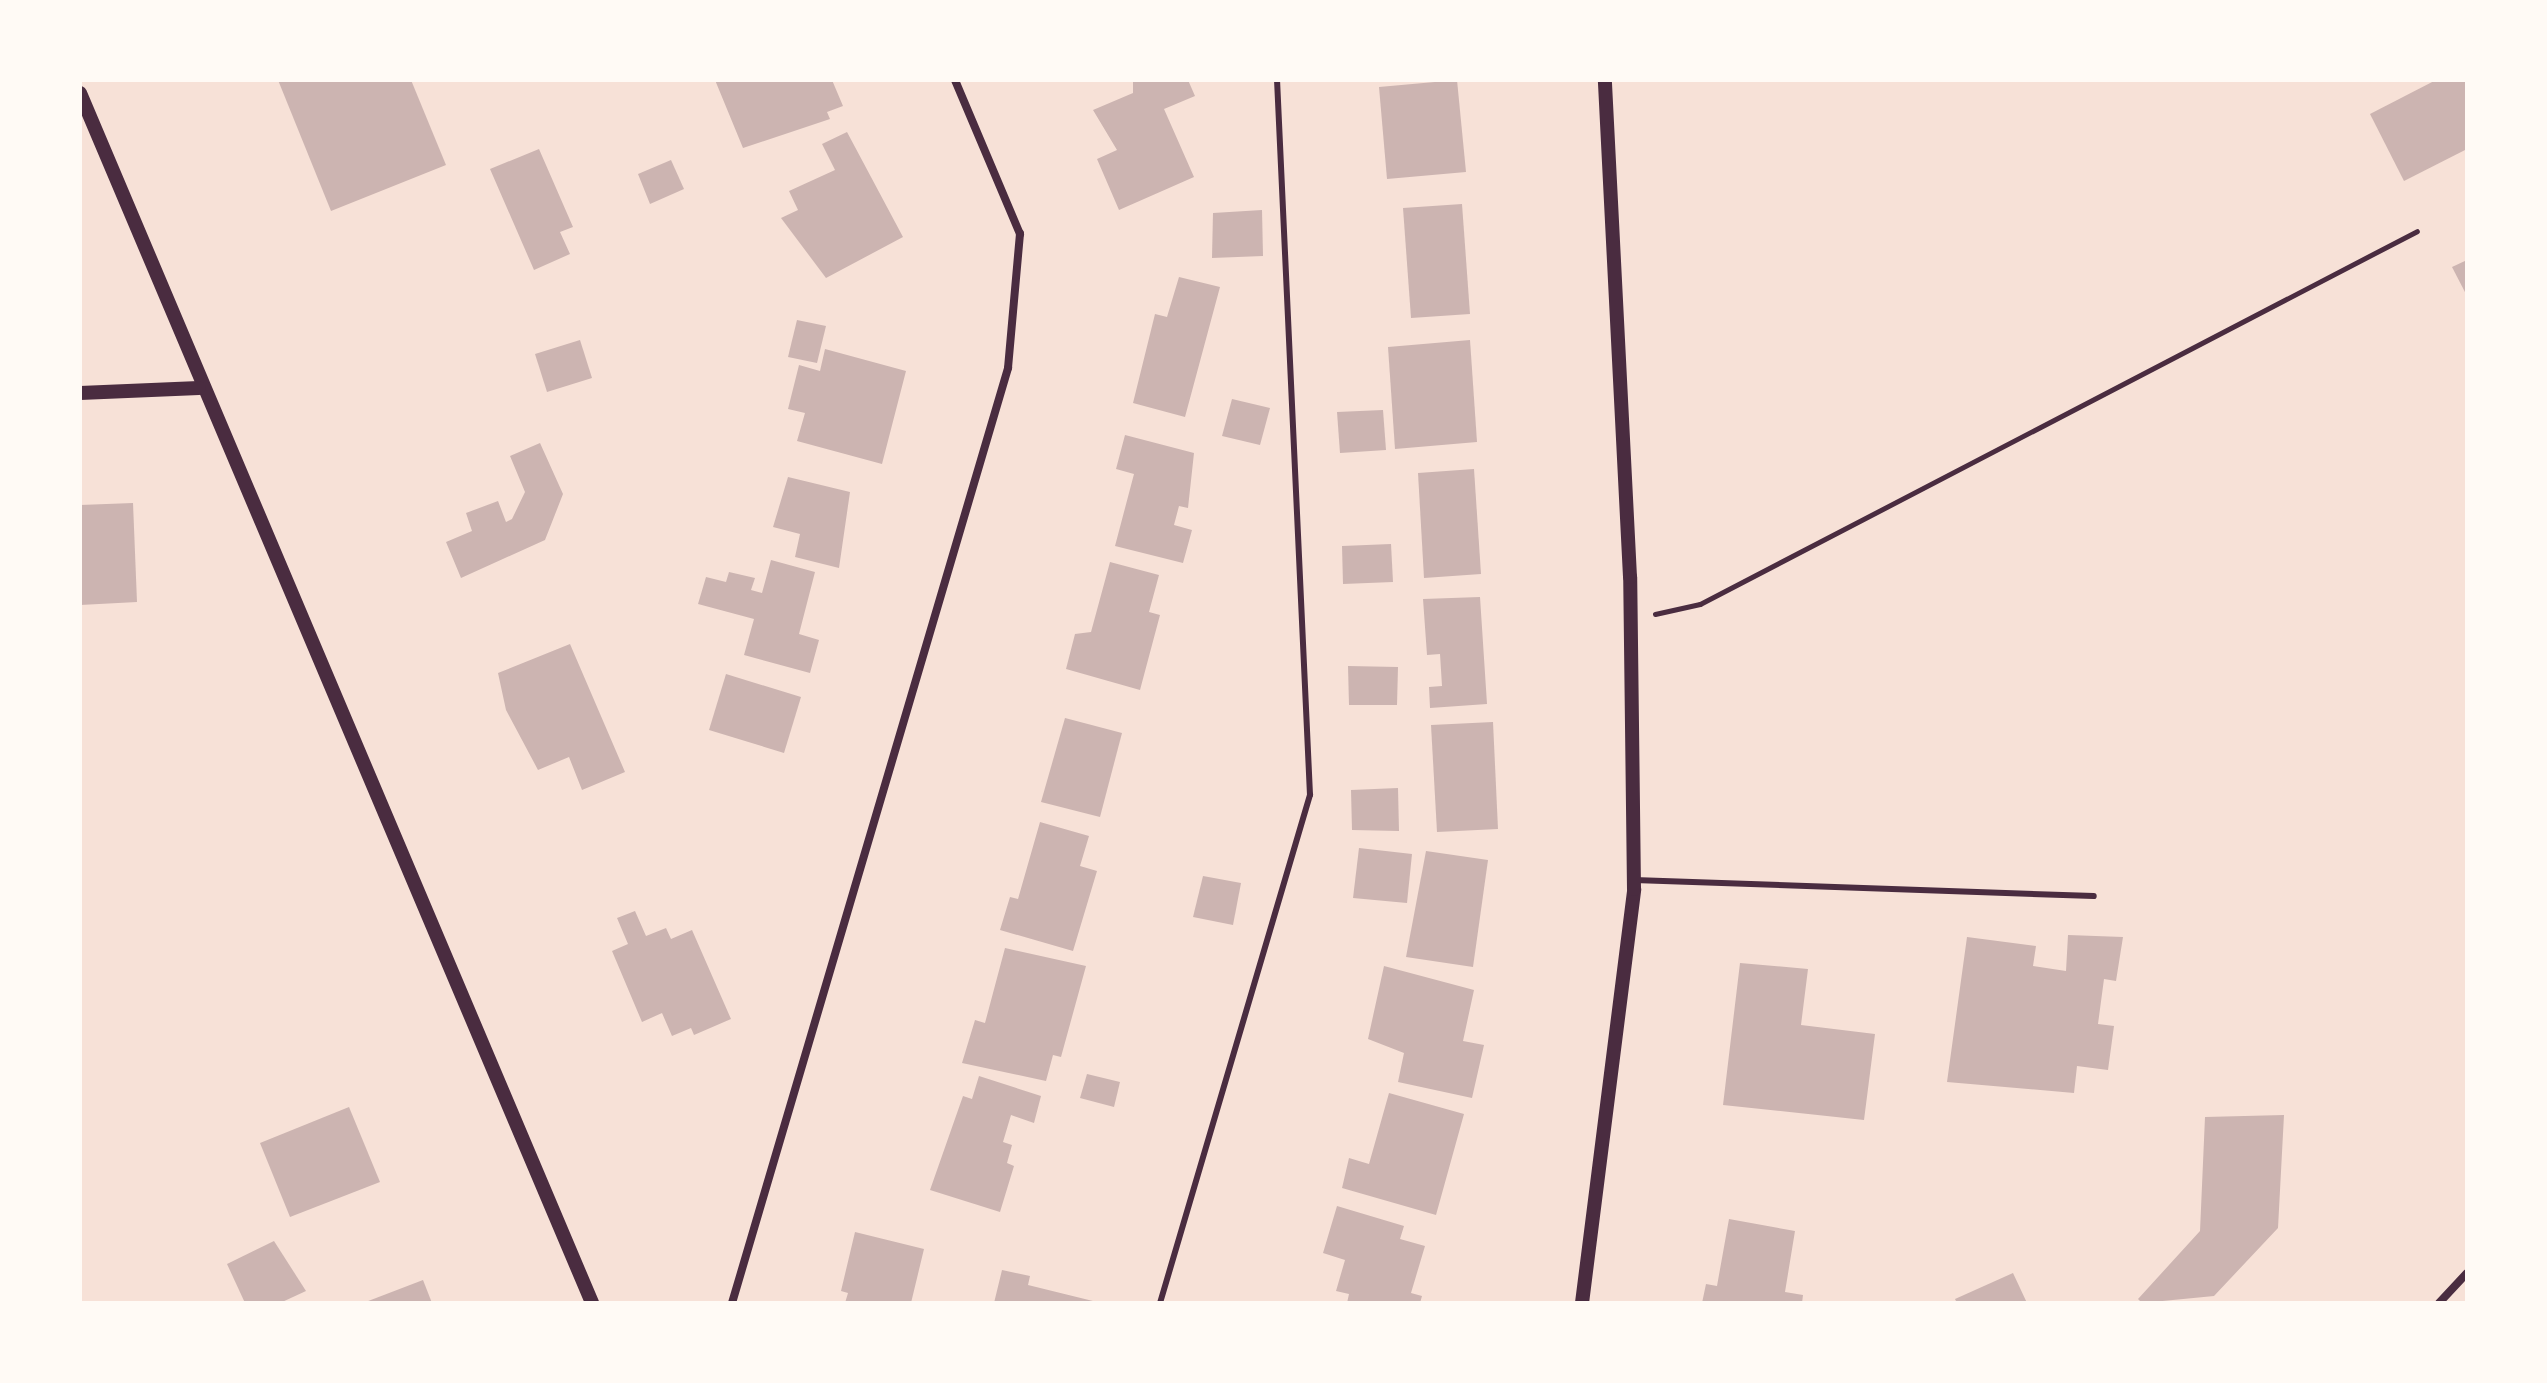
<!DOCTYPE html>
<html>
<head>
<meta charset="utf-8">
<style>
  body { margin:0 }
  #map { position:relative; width:2547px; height:1383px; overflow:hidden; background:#f7e1d7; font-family:Lora,serif }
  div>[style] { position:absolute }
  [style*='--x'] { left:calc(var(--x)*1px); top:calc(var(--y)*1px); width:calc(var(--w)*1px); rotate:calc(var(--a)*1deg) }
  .building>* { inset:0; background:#ccb4b1 }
  .path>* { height:5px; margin:-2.5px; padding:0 2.5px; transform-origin:2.5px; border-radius:2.5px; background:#4a2c40 }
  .service>* { height:6px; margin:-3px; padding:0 3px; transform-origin:3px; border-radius:3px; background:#4a2c40 }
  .minor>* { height:8px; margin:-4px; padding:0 4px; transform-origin:4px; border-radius:4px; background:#4a2c40 }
  .tertiary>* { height:14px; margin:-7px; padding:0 7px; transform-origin:7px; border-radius:7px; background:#4a2c40 }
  span { translate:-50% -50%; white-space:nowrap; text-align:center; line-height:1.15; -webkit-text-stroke:7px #fffaf5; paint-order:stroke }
  .frame { position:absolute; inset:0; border:82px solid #fffaf5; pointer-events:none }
</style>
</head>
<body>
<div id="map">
  <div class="building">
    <div style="clip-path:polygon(278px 80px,411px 80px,446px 165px,331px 211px)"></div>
    <div style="clip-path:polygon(715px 80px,832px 80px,843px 106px,827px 112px,830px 119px,743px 148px)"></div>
    <div style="clip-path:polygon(1133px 80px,1188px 80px,1195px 96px,1164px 109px,1194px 177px,1119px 210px,1097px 159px,1117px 150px,1093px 110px,1133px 93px)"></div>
    <div style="clip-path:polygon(1457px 80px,1466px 172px,1387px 179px,1379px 87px)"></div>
    <div style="clip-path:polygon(2436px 80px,2467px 80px,2467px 149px,2404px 181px,2370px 114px)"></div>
    <div style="clip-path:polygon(847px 132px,903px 237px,826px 278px,781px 218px,798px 210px,789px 191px,835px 170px,822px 144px)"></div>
    <div style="clip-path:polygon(539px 149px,573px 227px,560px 232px,570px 254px,534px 270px,490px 169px)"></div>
    <div style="clip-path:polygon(671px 160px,684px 189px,650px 204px,638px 174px)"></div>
    <div style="clip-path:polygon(1462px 204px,1470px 314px,1411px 318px,1403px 208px)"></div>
    <div style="clip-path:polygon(1262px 210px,1263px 256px,1212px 258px,1213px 213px)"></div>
    <div style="clip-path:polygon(2467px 260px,2467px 296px,2452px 267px)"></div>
    <div style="clip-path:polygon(1179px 277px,1220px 287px,1185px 417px,1133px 403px,1155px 314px,1167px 317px)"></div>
    <div style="clip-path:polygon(797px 320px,826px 326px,817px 363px,788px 357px)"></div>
    <div style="clip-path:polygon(580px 340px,592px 378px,547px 392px,535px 354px)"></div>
    <div style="clip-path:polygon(1470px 340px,1477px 442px,1395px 449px,1388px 347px)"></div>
    <div style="clip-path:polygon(825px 349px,906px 371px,882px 464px,797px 441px,805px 413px,788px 409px,799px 365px,820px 371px)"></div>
    <div style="clip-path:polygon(1232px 399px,1270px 408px,1260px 445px,1222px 436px)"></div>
    <div style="clip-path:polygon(1383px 410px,1386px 450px,1340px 453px,1337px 412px)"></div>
    <div style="clip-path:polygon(1125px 435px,1194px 453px,1188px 508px,1179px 506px,1174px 525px,1192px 530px,1183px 563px,1115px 546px,1134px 474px,1116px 469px)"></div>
    <div style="clip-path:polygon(540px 443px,563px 494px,545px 540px,461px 578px,446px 542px,472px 531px,466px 513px,498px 501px,506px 522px,512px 519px,525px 492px,510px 456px)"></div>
    <div style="clip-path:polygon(1474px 469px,1481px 574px,1424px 578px,1418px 473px)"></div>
    <div style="clip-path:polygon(788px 477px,850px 492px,839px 568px,795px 557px,800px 534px,773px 527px)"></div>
    <div style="clip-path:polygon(133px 503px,137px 602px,80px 605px,80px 505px)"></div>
    <div style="clip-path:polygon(1391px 544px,1393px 582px,1343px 584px,1342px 546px)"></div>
    <div style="clip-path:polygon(771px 560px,815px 572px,799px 634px,819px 640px,810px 673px,744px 655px,754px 619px,698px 604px,706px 577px,726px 582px,729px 572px,755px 578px,751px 590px,762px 593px)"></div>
    <div style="clip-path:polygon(1110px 562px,1159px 575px,1149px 612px,1160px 615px,1140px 690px,1066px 669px,1075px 634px,1091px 632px)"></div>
    <div style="clip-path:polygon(1480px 597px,1487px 704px,1430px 708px,1429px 687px,1442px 686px,1440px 654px,1427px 655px,1423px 599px)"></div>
    <div style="clip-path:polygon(570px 644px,625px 772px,582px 790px,569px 757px,538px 770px,506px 710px,498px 673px)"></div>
    <div style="clip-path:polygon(1348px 666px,1398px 667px,1397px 705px,1349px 705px)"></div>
    <div style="clip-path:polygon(726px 674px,801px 697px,784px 753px,709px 730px)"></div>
    <div style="clip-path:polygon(1065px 718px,1122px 733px,1100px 817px,1041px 802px)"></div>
    <div style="clip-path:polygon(1493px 722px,1498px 829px,1437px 832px,1431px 725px)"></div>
    <div style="clip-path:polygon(1398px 788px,1399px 831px,1352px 830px,1351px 790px)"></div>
    <div style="clip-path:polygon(1040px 822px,1089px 836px,1080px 866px,1097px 871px,1073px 951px,1000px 930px,1010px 897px,1018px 899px)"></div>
    <div style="clip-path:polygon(1359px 848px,1412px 854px,1407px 903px,1353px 898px)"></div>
    <div style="clip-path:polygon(1426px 851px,1488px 860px,1473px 967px,1406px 957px)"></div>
    <div style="clip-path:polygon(1203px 876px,1241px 883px,1233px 925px,1193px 917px)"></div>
    <div style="clip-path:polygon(635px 911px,646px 936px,666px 928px,671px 939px,692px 930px,731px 1019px,694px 1035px,691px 1028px,672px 1036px,662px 1013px,642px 1022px,612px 951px,628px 944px,617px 918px)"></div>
    <div style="clip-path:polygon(2068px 935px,2123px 937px,2116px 981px,2104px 979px,2098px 1024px,2114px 1026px,2108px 1070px,2077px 1066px,2074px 1093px,1947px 1082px,1967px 937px,2036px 946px,2033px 966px,2066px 971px)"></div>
    <div style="clip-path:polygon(1005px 948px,1086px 966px,1061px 1057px,1053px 1055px,1046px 1081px,962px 1063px,975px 1020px,985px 1023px)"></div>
    <div style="clip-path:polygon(1740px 963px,1808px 969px,1801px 1025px,1875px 1034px,1864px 1120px,1723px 1105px)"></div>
    <div style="clip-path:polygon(1384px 966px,1474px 990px,1463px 1041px,1484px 1045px,1472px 1098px,1398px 1082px,1404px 1053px,1368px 1039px)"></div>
    <div style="clip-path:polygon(1087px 1074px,1120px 1082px,1114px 1107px,1080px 1098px)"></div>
    <div style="clip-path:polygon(979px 1076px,1041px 1096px,1034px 1123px,1011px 1115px,1003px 1142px,1012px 1145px,1007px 1163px,1014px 1166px,1000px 1212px,930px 1190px,963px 1096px,972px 1099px)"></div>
    <div style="clip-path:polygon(1389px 1093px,1464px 1114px,1436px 1215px,1342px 1188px,1349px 1158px,1369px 1164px)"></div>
    <div style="clip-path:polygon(349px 1107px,380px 1182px,290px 1217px,260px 1143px)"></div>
    <div style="clip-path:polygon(2284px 1115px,2278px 1228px,2214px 1296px,2142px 1303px,2138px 1299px,2200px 1231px,2205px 1117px)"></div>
    <div style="clip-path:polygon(1337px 1206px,1404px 1226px,1400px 1239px,1425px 1246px,1411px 1293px,1422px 1296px,1420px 1303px,1347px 1303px,1349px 1294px,1336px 1291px,1345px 1260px,1323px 1253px)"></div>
    <div style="clip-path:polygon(1729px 1219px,1795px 1231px,1785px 1292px,1803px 1295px,1802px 1303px,1702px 1303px,1706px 1284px,1717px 1286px)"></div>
    <div style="clip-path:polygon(855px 1232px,924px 1249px,911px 1303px,845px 1303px,848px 1293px,841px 1291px)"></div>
    <div style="clip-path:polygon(274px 1241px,306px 1291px,280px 1303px,245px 1303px,227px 1264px)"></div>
    <div style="clip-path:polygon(1002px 1270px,1030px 1276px,1028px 1285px,1101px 1303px,994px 1303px)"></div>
    <div style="clip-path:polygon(2013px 1273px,2027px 1303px,1957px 1303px,1955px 1299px)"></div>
    <div style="clip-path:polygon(423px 1280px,432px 1303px,363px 1303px)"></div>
  </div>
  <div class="path">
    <div style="--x:1655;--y:614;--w:46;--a:-12.5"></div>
    <div style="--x:1700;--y:604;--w:808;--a:-27.48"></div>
  </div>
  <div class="service">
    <div style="--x:1634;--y:880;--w:460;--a:2"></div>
    <div style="--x:1160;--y:1303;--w:530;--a:-73.55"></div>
    <div style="--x:1310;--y:795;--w:716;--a:-92.64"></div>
  </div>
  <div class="minor">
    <div style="--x:732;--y:1303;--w:975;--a:-73.55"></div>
    <div style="--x:1008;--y:368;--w:135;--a:-84.9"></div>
    <div style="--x:1020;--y:234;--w:167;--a:-112.9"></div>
    <div style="--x:2439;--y:1303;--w:41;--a:-47"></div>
  </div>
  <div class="tertiary">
    <div style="--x:80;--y:93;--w:1314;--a:67.06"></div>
    <div style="--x:80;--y:393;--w:119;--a:-2.4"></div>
    <div style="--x:1582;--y:1303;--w:417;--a:-82.8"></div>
    <div style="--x:1634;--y:889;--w:312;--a:-90.7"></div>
    <div style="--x:1630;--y:577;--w:498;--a:-92.9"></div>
  </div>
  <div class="frame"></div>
</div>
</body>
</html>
